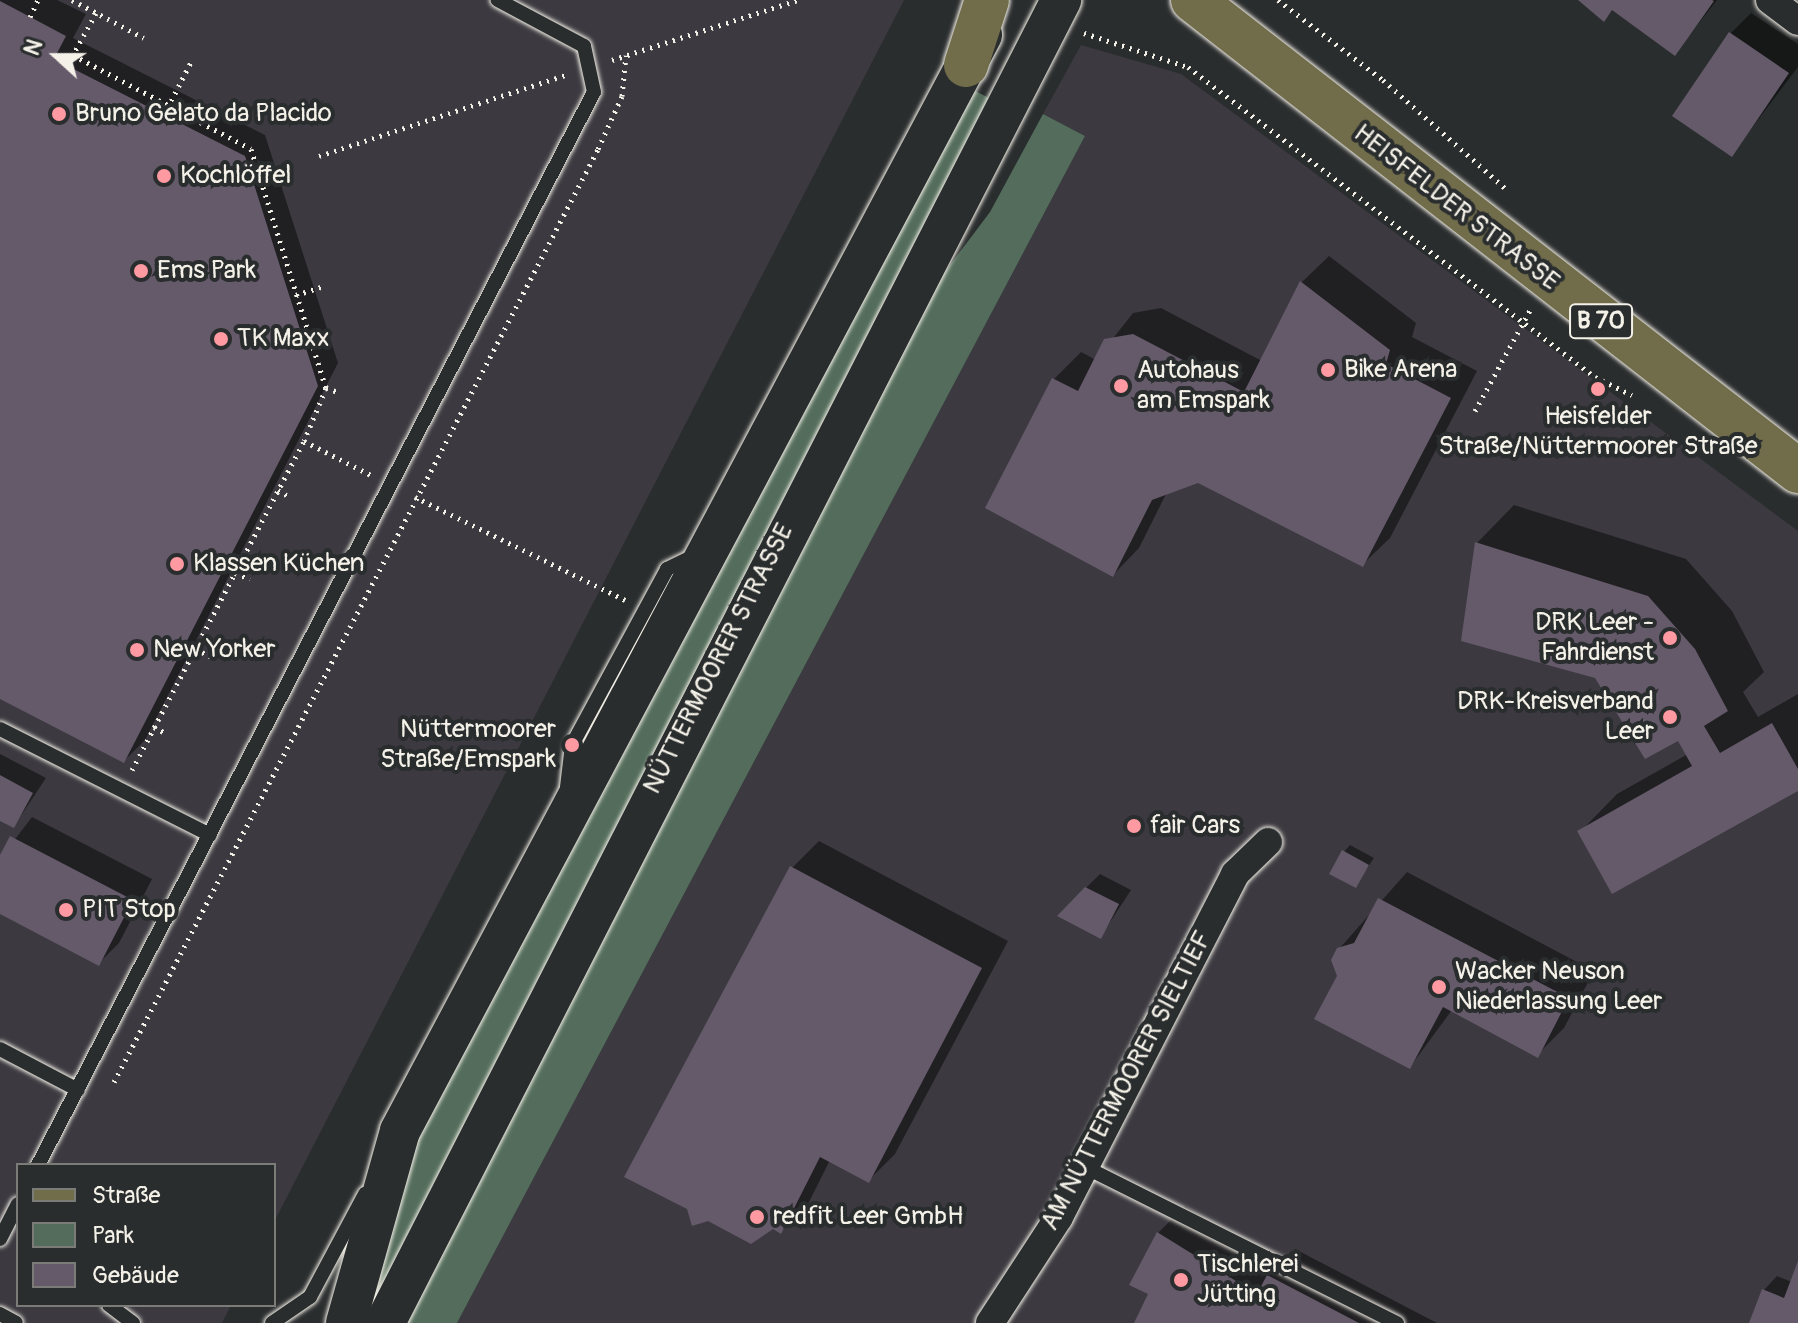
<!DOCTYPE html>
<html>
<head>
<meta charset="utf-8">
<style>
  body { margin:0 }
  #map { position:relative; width:1798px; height:1323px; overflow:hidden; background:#2a2d2e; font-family:Pangolin,sans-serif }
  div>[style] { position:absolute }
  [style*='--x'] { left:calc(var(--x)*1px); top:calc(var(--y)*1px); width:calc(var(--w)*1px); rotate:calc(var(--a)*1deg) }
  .built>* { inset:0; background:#3c3a40 }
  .green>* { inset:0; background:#536c5b }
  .shadow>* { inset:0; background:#0007 }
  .building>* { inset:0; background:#655a6a }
  .path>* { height:5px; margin-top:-2.5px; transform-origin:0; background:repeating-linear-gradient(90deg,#f4f1e8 0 2px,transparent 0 8px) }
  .roads { filter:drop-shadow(0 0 2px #f4f1e8) drop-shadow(0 0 2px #f4f1e8) }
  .lane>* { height:14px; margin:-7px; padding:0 7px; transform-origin:7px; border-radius:7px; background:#2a2d2e }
  .street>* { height:28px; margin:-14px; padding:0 14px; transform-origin:14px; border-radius:14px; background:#2a2d2e }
  .secondary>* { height:40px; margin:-20px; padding:0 20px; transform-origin:20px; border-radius:20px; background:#2a2d2e }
  .primary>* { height:44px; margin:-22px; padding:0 22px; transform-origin:22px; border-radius:22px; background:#716d4b }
  .dots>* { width:22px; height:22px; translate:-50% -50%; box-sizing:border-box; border:4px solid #2a2d2e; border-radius:50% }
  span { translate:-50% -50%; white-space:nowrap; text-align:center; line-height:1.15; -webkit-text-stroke:8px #2a2d2e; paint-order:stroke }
  .shield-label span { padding:2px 6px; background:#2a2d2e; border:2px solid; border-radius:6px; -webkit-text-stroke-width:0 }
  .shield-label { font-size:24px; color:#f4f1e8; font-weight:700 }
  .poi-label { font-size:26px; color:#f4f1e8 }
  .left { translate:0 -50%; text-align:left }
  .right { translate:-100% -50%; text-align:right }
  .street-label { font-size:26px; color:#f4f1e8 }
  .legend { position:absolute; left:16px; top:1163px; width:260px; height:144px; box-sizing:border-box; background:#2a2d2e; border:2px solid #7b7b78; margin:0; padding:10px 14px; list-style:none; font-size:24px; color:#f4f1e8 }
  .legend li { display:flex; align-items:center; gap:16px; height:40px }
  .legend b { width:40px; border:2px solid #7b7b78 }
  .north { position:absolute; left:16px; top:16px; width:80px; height:80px; -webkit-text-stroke:6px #2a2d2e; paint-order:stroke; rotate:291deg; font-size:22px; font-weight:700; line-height:32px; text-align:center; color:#f4f1e8 }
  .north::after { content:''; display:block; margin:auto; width:28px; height:36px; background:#f4f1e8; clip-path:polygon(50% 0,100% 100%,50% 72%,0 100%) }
</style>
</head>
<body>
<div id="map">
  <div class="built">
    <div style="clip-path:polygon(0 0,904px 0,274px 1222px,274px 1165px,18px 1165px,18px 1305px,231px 1305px,222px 1323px,0 1323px)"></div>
    <div style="clip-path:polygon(1081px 45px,1181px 74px,1798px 531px,1798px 1323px,457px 1323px,1085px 136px,1043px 114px)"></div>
  </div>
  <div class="green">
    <div style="clip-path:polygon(967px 87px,989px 98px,372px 1323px,359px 1323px,402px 1164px)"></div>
    <div style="clip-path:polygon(1043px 114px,1085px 136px,457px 1323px,397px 1323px,917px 309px,990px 212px)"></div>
  </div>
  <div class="shadow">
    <div style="clip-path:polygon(0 0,57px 0,86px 14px,73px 38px,265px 135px,338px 363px,145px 740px,124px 761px,0 697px)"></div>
    <div style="clip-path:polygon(1584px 0,1717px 0,1675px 53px,1613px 8px,1604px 19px)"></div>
    <div style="clip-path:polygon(1751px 13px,1798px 44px,1798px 67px,1732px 154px,1731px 33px)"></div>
    <div style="clip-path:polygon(1329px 256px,1416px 323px,1412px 337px,1477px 371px,1390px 538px,1363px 564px,1198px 481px,1167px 492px,1139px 548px,1113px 575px,1054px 379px,1081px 352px,1096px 360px,1133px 313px,1161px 308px,1262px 361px,1302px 282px)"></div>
    <div style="clip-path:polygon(1514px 505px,1686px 559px,1732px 611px,1764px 672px,1743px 692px,1758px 717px,1798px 694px,1798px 789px,1580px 832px,1617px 794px,1688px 754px,1679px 739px,1596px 676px,1477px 543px)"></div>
    <div style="clip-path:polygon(0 754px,46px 778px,14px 826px,0 819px)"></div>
    <div style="clip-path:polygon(32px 817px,152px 879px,119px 943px,99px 963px,0 912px,0 859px)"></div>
    <div style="clip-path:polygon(819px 841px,1008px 941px,895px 1154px,868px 1181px,830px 1160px,808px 1204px,781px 1231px,792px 868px)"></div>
    <div style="clip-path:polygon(1350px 845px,1374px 858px,1356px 885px,1344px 852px)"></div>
    <div style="clip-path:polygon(1407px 872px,1594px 971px,1564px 1028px,1537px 1055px,1452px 1010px,1410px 1067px,1339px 976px,1339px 949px)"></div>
    <div style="clip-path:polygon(1100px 874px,1131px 890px,1101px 936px,1086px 888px)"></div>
    <div style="clip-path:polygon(1185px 1206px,1280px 1265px,1295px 1249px,1437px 1323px,1136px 1323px,1151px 1294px,1158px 1233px)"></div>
    <div style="clip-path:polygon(1798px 1266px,1798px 1323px,1751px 1323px,1764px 1290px,1777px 1276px,1792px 1282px)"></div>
  </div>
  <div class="building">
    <div style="clip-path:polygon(1578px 0,1712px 0,1714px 1px,1675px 56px,1612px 10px,1604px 22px)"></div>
    <div style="clip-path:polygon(0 1px,66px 36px,54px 59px,245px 156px,318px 386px,124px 763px,0 699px)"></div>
    <div style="clip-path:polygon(1729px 32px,1789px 73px,1732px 157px,1672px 116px)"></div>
    <div style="clip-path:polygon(1300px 281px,1390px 350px,1386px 364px,1451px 398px,1363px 567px,1198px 483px,1152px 500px,1113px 577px,985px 508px,1052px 378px,1078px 391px,1104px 339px,1133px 334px,1244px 392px)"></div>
    <div style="clip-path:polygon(1475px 542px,1648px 596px,1695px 649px,1728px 711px,1704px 726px,1720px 753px,1772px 723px,1798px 769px,1798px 791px,1612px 894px,1577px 831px,1692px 766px,1678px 741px,1645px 759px,1595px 678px,1461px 641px)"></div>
    <div style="clip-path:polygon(0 775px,33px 793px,14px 828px,0 821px)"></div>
    <div style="clip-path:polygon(10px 836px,133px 900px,99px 966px,0 914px,0 855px)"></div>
    <div style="clip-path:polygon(1342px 850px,1369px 865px,1356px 888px,1329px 874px)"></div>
    <div style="clip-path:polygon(790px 866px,982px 968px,869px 1183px,820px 1157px,781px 1234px,773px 1229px,751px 1244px,708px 1221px,692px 1226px,687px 1209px,624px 1177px)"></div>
    <div style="clip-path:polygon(1085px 887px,1119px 904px,1101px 939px,1057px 916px)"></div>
    <div style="clip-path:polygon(1378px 898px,1569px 998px,1538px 1058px,1443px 1007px,1410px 1069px,1314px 1019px,1337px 976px,1331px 960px,1337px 948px,1354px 943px)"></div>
    <div style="clip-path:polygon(1157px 1232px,1257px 1294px,1267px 1275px,1359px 1323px,1134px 1323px,1148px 1294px,1129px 1285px)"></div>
    <div style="clip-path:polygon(1798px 1261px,1798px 1323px,1749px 1323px,1762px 1289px,1784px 1298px)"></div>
  </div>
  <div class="path">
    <div style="--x:72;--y:0;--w:81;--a:27.8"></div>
    <div style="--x:1278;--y:0;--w:132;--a:37.3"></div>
    <div style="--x:1383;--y:80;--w:163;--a:41.5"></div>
    <div style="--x:96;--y:13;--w:48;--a:118.7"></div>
    <div style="--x:73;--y:55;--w:201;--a:27.8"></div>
    <div style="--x:251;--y:149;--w:250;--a:72.6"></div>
    <div style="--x:326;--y:388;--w:57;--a:112.5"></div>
    <div style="--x:30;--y:17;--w:19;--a:-65"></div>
    <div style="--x:1084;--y:33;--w:109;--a:18.1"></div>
    <div style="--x:1188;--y:67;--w:512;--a:37.3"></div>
    <div style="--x:1595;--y:377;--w:41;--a:25.9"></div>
    <div style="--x:612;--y:60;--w:195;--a:-17.9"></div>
    <div style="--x:164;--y:115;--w:59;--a:-63"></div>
    <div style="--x:319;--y:156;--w:259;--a:-18.2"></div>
    <div style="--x:296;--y:295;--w:29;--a:-18"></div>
    <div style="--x:326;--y:388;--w:13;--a:18"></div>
    <div style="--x:1475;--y:411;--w:115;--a:-61.4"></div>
    <div style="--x:278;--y:490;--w:15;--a:32"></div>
    <div style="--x:415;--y:497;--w:234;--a:26.1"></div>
    <div style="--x:235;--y:573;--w:16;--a:22"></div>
    <div style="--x:195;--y:649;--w:17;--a:25"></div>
    <div style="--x:154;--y:727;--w:15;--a:28"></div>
    <div style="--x:132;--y:770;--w:371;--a:-62.4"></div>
    <div style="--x:304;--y:441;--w:75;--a:26.9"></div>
    <div style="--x:114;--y:1082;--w:1051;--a:-62.58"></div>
    <div style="--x:598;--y:149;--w:58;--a:-65.6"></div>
    <div style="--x:622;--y:96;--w:41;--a:-84.4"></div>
  </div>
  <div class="roads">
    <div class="lane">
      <div style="--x:0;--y:729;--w:235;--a:26.8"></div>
      <div style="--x:567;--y:787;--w:42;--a:-83.2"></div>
      <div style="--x:572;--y:745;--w:200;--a:-61.6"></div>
      <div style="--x:667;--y:569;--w:32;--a:-26"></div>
      <div style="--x:0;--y:1049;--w:88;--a:27.7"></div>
      <div style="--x:38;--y:1165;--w:1208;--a:-62.61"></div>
      <div style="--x:594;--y:92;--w:47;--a:-102.3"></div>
      <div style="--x:584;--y:46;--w:98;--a:-151.9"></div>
      <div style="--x:1085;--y:1167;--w:349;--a:26.6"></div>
      <div style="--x:0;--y:1239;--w:39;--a:-63"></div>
      <div style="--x:109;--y:1305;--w:30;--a:37"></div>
      <div style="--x:0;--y:1314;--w:18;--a:29"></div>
      <div style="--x:272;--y:1323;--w:46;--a:-34.4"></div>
      <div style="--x:310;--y:1297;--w:117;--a:-61.9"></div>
    </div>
    <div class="street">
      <div style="--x:1770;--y:0;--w:35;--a:37"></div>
      <div style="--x:990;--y:1323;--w:126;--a:-56.9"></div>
      <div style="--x:1059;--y:1217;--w:386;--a:-62.8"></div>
      <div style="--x:1235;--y:874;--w:46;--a:-44.1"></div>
    </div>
    <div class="secondary">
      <div style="--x:346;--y:1323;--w:199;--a:-74.3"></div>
      <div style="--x:400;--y:1131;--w:1241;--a:-62.03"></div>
      <div style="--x:385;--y:1323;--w:1486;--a:-62.93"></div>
    </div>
    <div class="primary">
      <div style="--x:1193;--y:0;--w:767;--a:37.9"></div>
      <div style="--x:966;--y:65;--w:68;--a:-72.1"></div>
    </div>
  </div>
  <div class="dots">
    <div style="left:59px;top:114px;background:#ff9aa2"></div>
    <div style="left:164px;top:176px;background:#ff9aa2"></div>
    <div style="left:141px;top:271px;background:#ff9aa2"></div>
    <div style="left:221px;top:339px;background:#ff9aa2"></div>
    <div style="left:1328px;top:370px;background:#ff9aa2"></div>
    <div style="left:1121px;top:386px;background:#ff9aa2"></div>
    <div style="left:1598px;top:389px;background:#ff9aa2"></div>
    <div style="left:177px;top:564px;background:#ff9aa2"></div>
    <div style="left:1670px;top:638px;background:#ff9aa2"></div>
    <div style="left:137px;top:650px;background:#ff9aa2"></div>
    <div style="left:1670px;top:717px;background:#ff9aa2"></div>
    <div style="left:572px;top:745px;background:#ff9aa2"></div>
    <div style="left:1134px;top:826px;background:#ff9aa2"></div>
    <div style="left:66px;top:910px;background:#ff9aa2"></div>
    <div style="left:1439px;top:987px;background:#ff9aa2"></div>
    <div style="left:757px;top:1217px;background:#ff9aa2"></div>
    <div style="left:1181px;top:1280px;background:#ff9aa2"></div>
  </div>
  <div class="shield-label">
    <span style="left:1601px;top:321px">B 70</span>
  </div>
  <div class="poi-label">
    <span class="left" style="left:75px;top:114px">Bruno Gelato da Placido</span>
    <span class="left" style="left:180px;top:176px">Kochlöffel</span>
    <span class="left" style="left:157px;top:271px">Ems Park</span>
    <span class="left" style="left:237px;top:339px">TK Maxx</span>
    <span class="left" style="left:1344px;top:370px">Bike Arena</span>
    <span class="left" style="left:1137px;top:386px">Autohaus<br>am Emspark</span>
    <span style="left:1598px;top:432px">Heisfelder<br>Straße/Nüttermoorer Straße</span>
    <span class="left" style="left:193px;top:564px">Klassen Küchen</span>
    <span class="right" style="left:1654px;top:638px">DRK Leer -<br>Fahrdienst</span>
    <span class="left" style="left:153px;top:650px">New Yorker</span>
    <span class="right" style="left:1654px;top:717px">DRK-Kreisverband<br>Leer</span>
    <span class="right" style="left:556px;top:745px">Nüttermoorer<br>Straße/Emspark</span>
    <span class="left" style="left:1150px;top:826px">fair Cars</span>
    <span class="left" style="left:82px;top:910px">PIT Stop</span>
    <span class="left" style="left:1455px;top:987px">Wacker Neuson<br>Niederlassung Leer</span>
    <span class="left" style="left:773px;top:1217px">redfit Leer GmbH</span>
    <span class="left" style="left:1197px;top:1280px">Tischlerei<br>Jütting</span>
  </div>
  <div class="street-label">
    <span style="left:1456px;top:208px;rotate:38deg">HEISFELDER STRASSE</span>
    <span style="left:719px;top:659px;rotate:-63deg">NÜTTERMOORER STRASSE</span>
    <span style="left:1127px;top:1081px;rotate:-62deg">AM NÜTTERMOORER SIELTIEF</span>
  </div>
  <ul class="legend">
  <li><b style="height:10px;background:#716d4b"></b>Straße</li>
  <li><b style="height:22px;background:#536c5b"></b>Park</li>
  <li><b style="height:22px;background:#655a6a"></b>Gebäude</li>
  </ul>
  <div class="north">N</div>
</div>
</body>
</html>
